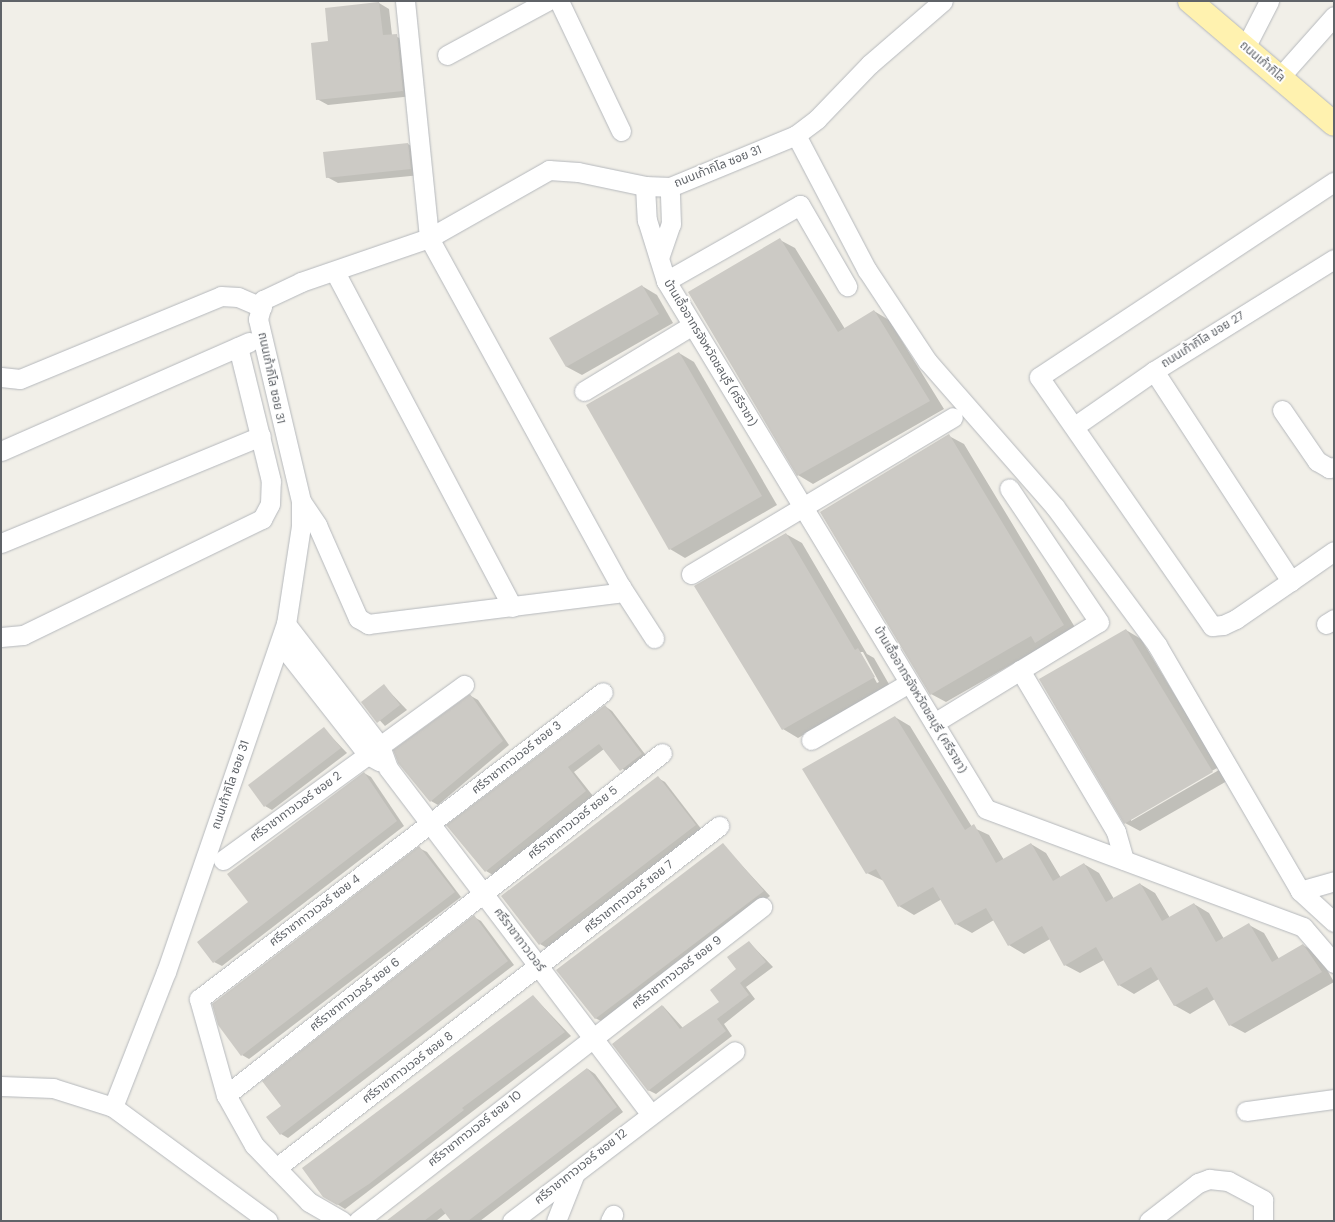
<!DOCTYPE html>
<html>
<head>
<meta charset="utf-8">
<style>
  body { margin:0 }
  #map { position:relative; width:1335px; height:1222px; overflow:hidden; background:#f1efe8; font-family:"DM Sans","Noto Sans Thai",sans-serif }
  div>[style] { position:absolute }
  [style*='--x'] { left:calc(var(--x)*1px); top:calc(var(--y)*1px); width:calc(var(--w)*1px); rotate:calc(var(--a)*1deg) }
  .shadow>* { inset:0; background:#0003 }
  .building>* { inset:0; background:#cccac5 }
  .roads { filter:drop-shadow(0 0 1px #b5b8bc) drop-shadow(0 0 1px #b5b8bc) }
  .minor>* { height:19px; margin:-9.5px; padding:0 9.5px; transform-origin:9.5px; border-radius:9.5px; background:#fff }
  .major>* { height:24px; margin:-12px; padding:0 12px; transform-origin:12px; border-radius:12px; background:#fff2af }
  span { translate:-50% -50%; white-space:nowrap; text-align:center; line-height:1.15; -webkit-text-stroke:4px #fff; paint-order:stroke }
  .street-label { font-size:12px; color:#5f6368 }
  .frame { position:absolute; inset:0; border:2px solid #5f6368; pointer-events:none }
</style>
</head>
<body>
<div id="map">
  <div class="shadow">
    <div style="clip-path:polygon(379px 3px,389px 9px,392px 35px,407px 41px,413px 96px,328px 105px,317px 99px,330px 42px)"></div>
    <div style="clip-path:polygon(408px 144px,419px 151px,421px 175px,338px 183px,327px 177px)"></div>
    <div style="clip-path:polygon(780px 240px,795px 248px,845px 329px,874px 311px,889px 320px,944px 409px,813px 484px,798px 475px)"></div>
    <div style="clip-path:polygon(642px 286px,657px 295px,673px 323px,582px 375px,567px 367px,551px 339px)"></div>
    <div style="clip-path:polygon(679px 353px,694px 362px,777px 505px,685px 558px,670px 549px)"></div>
    <div style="clip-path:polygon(949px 436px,964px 444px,1079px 634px,1044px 646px,946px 702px,931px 694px)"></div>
    <div style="clip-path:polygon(evenodd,786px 534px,802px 543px,867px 654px,874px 658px,890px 686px,798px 738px,783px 729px,696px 587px,786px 534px,860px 652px,863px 652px,879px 682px,877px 683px,860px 652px)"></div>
    <div style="clip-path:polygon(evenodd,1126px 630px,1141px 639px,1227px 781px,1140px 831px,1125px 823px,1126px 630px,1217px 768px,1219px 770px,1131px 821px,1131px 818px,1217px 768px)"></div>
    <div style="clip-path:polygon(384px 686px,407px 710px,385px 726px,363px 702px)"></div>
    <div style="clip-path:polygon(471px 696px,478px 700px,509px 745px,438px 805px,431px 801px)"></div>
    <div style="clip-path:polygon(605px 706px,612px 711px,648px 758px,628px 774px,604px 749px,574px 772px,593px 796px,493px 875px,486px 871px)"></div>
    <div style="clip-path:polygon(895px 717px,910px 726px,972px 827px,989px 835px,1004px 860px,1031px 844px,1046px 853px,1061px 878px,1084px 864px,1099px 873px,1114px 899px,1140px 884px,1155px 893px,1170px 918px,1194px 904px,1209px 913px,1224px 939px,1249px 925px,1264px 933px,1279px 959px,1303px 945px,1318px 954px,1334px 982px,1245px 1033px,1230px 1025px,1215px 999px,1190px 1014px,1174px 1005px,1159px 979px,1134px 994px,1119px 985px,1104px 960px,1080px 973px,1065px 965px,1050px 939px,1024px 954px,1009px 945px,994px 920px,972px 933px,956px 924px,942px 899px,914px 915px,899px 906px,884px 881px,867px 873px)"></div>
    <div style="clip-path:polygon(324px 729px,347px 753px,272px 810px,265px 806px)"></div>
    <div style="clip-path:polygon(364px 773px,371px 777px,404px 826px,222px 966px,214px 962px,250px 902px)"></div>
    <div style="clip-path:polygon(658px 778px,665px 782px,702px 830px,547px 948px,540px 944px)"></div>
    <div style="clip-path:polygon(723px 845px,770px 896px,603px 1022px,595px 1018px)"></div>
    <div style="clip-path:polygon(419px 848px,427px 852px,461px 897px,249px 1059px,242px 1055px)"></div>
    <div style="clip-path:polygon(474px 917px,481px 921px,514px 965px,288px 1138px,281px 1134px,283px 1106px)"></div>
    <div style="clip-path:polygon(749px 942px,773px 967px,746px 987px,755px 999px,724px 1024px,732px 1036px,656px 1094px,648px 1090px,663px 1006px,683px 1028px,721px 1002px)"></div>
    <div style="clip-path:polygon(533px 996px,571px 1036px,345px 1209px,324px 1196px)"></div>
    <div style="clip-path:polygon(588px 1069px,595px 1074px,623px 1112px,480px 1221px,452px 1221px,446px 1213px,436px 1221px,402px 1221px)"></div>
  </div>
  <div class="building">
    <div style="clip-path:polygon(379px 2px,383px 35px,397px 34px,403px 91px,316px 100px,311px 43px,328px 41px,325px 8px)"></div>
    <div style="clip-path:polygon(408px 143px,411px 169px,326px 178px,323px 152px)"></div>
    <div style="clip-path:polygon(780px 238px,838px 332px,874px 310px,930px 401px,797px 476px,688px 292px)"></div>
    <div style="clip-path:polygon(642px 285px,659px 314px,566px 367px,549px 338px)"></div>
    <div style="clip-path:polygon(679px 352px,762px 496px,669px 550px,586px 405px)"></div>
    <div style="clip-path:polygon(949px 434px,1064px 625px,1035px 643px,1031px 636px,930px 695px,820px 512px)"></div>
    <div style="clip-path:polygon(786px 533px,855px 650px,858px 648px,875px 677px,782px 730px,694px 586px)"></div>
    <div style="clip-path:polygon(1126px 629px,1213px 772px,1124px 824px,1039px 679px)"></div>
    <div style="clip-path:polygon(384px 684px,400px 705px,377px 723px,361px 702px)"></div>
    <div style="clip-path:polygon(470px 694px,503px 741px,430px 802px,398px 763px,393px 750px)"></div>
    <div style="clip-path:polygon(605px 705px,642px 754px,620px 771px,599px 744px,568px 767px,586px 791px,485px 872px,446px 825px)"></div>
    <div style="clip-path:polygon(895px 716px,965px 830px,974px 824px,996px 863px,1031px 843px,1053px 881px,1084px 863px,1106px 902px,1140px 883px,1162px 921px,1194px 903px,1216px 942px,1249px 923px,1272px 962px,1303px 944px,1322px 972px,1229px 1026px,1207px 987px,1174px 1006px,1151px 967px,1118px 986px,1096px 947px,1064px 966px,1042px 926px,1008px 946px,986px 908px,955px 925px,933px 887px,898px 907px,876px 869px,866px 874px,802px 769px)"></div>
    <div style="clip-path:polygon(324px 727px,341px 748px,264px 807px,248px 785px)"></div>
    <div style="clip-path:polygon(364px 772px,397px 821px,213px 963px,197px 942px,248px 902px,227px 874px)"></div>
    <div style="clip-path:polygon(658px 776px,696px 825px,539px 945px,501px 896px)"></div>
    <div style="clip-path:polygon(723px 843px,764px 891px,595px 1019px,556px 970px)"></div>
    <div style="clip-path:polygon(419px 846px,455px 892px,241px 1056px,218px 1025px,212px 1004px)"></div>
    <div style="clip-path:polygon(474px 915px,508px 961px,280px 1135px,266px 1117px,281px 1106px,262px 1081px)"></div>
    <div style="clip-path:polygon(749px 941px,766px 962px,740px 983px,749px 995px,717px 1019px,726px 1031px,648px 1091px,612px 1044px,662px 1005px,680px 1029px,719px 1002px,710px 990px,736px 969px,727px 957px)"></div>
    <div style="clip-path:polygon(533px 995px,565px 1032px,462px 1108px,464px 1110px,369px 1184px,337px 1205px,323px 1197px,302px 1168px)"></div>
    <div style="clip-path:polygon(587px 1068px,617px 1107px,585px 1132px,468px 1221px,451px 1221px,441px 1208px,424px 1221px,386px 1221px)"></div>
  </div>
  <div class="roads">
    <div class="minor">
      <div style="--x:405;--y:1;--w:238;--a:84.2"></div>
      <div style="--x:429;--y:238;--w:398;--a:61.2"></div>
      <div style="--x:621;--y:587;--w:61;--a:57.1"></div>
      <div style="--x:559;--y:1;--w:144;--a:64.5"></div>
      <div style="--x:1245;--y:48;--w:53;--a:-62.9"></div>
      <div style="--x:447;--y:55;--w:114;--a:-28.4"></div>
      <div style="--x:1279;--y:78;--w:83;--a:-48.4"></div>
      <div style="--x:796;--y:135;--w:153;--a:62.3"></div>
      <div style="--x:867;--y:270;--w:110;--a:56.5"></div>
      <div style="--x:928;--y:362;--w:193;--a:48.8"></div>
      <div style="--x:1055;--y:507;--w:172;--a:53.5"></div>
      <div style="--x:1157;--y:645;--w:285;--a:59.8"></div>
      <div style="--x:1300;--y:891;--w:46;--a:42.4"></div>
      <div style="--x:645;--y:186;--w:34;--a:87"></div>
      <div style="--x:647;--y:220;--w:64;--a:72.7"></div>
      <div style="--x:666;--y:281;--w:617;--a:58.78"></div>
      <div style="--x:986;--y:809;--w:338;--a:20.4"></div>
      <div style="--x:1303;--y:927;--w:48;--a:49.3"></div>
      <div style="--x:659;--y:258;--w:36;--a:-71"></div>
      <div style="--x:671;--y:224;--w:37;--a:-92"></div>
      <div style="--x:335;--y:272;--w:379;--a:62.1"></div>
      <div style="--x:666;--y:281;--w:154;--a:-29.6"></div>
      <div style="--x:800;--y:205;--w:94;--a:59.9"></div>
      <div style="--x:1154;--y:371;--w:251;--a:56.9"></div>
      <div style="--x:1291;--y:581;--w:52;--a:-34.9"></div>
      <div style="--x:1;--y:377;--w:19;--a:6"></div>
      <div style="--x:20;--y:379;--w:217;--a:-22.4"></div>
      <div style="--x:221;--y:296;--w:17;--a:3"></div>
      <div style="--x:238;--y:297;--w:26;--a:23"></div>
      <div style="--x:584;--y:391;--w:125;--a:-31.3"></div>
      <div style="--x:1282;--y:410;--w:62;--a:55.5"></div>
      <div style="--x:1317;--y:461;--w:14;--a:30"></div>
      <div style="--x:1329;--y:468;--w:5;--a:-11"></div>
      <div style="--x:1075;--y:426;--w:96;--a:-34.8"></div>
      <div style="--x:1154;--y:371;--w:212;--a:-31.9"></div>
      <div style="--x:1;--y:451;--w:271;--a:-23.7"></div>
      <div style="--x:301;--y:501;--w:29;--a:56"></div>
      <div style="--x:317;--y:525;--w:102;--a:66.2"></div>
      <div style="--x:358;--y:618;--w:12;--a:31"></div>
      <div style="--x:368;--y:624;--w:250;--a:-7.1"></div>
      <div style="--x:616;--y:593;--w:8;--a:-50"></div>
      <div style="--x:1;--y:543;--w:281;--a:-22.4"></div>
      <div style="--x:691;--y:574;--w:305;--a:-30.9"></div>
      <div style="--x:1291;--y:581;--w:67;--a:145.4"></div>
      <div style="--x:1236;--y:619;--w:14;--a:155"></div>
      <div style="--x:1223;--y:625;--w:11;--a:175"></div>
      <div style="--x:1212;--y:626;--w:303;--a:-124.8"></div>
      <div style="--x:1039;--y:377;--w:354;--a:-33.5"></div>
      <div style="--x:286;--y:624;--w:154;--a:52.4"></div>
      <div style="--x:380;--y:746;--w:23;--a:70"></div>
      <div style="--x:388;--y:768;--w:433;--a:52.8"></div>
      <div style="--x:1326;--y:624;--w:9;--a:-32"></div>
      <div style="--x:1;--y:637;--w:22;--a:-5"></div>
      <div style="--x:23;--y:635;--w:266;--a:-25.9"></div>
      <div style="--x:262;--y:519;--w:17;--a:-62"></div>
      <div style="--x:270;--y:504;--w:23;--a:-88"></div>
      <div style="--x:271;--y:481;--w:138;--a:-103.8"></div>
      <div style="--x:280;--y:643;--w:142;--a:51.8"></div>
      <div style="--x:368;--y:755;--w:13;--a:29"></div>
      <div style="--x:1020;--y:670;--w:188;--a:59.3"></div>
      <div style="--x:1116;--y:832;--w:29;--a:74"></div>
      <div style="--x:934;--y:723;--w:193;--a:-31.5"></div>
      <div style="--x:1099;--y:622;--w:161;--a:-123.9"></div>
      <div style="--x:811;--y:740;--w:113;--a:-30.2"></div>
      <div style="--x:223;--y:860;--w:298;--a:-36"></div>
      <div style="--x:1300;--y:891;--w:35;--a:-16"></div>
      <div style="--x:1;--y:1086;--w:52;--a:2.2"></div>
      <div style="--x:53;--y:1088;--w:63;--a:17.6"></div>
      <div style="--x:113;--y:1107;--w:192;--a:36.3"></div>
      <div style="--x:226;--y:1095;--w:554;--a:-38.11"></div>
      <div style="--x:113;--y:1107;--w:145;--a:-68.6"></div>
      <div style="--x:166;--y:972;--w:368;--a:-71"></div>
      <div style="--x:286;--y:624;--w:99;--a:-81.3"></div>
      <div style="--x:301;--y:526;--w:25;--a:-90"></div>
      <div style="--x:301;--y:501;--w:187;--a:-103.3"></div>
      <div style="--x:258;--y:319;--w:20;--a:-75"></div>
      <div style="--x:263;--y:300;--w:42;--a:-25.3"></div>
      <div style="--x:301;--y:282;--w:135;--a:-19"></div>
      <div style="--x:429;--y:238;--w:138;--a:-29.5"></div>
      <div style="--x:549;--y:170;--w:29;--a:4"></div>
      <div style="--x:578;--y:172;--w:68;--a:11.8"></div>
      <div style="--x:645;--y:186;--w:25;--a:2"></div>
      <div style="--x:670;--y:187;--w:136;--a:-22.4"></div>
      <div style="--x:796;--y:135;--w:26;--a:-37"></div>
      <div style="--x:817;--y:119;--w:76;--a:-46.1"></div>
      <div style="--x:870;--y:64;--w:96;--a:-40.8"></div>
      <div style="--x:1246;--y:1111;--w:89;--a:-7.8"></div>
      <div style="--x:276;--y:1168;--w:560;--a:-37.67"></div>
      <div style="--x:342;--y:1221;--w:38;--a:-150"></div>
      <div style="--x:309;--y:1202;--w:79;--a:-134"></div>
      <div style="--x:254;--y:1145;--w:57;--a:-119.2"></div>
      <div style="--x:226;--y:1095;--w:100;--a:-105.7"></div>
      <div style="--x:199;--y:999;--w:507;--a:-37.23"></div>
      <div style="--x:358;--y:1221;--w:512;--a:-37.86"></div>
      <div style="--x:512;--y:1221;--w:280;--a:-37.3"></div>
      <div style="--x:556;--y:1221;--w:52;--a:-68.4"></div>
      <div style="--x:610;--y:1221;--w:7;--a:-63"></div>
      <div style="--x:1149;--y:1221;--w:62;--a:-37.8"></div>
      <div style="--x:1198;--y:1183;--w:12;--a:-20"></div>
      <div style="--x:1209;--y:1179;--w:19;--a:6"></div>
      <div style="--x:1228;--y:1181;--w:40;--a:28"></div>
      <div style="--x:1263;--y:1200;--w:21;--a:90"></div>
    </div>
    <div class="major">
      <div style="--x:1190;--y:1;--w:189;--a:40.5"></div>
    </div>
  </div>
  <div class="street-label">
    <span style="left:1262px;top:62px;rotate:41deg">ถนนเก้ากิโล</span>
    <span style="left:718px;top:167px;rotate:-22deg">ถนนเก้ากิโล ซอย 31</span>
    <span style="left:1203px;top:340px;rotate:-32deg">ถนนเก้ากิโล ขอย 27</span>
    <span style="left:710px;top:353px;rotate:59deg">บ้านเอื้ออาทรจังหวัดชลบุรี (ศรีราชา)</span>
    <span style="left:271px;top:378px;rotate:78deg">ถนนเก้ากิโล ซอย 31</span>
    <span style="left:920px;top:700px;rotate:59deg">บ้านเอื้ออาทรจังหวัดชลบุรี (ศรีราชา)</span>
    <span style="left:517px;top:758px;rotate:-38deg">ศรีราชาทาวเวอร์ ซอย 3</span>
    <span style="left:231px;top:785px;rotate:-71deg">ถนนเก้ากิโล ซอย 31</span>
    <span style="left:296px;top:807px;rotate:-36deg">ศรีราชาทาวเวอร์ ซอย 2</span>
    <span style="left:573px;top:823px;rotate:-38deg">ศรีราชาทาวเวอร์ ซอย 5</span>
    <span style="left:629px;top:897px;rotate:-38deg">ศรีราชาทาวเวอร์ ซอย 7</span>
    <span style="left:315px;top:911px;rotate:-37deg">ศรีราชาทาวเวอร์ ซอย 4</span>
    <span style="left:519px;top:940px;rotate:53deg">ศรีราชาทาวเวอร์</span>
    <span style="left:677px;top:973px;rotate:-38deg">ศรีราชาทาวเวอร์ ซอย 9</span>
    <span style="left:355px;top:995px;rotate:-38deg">ศรีราชาทาวเวอร์ ซอย 6</span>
    <span style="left:408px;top:1068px;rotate:-37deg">ศรีราชาทาวเวอร์ ซอย 8</span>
    <span style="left:475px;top:1129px;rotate:-38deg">ศรีราชาทาวเวอร์ ซอย 10</span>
    <span style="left:581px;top:1167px;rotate:-38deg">ศรีราชาทาวเวอร์ ซอย 12</span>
  </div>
  <div class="frame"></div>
</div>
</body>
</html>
